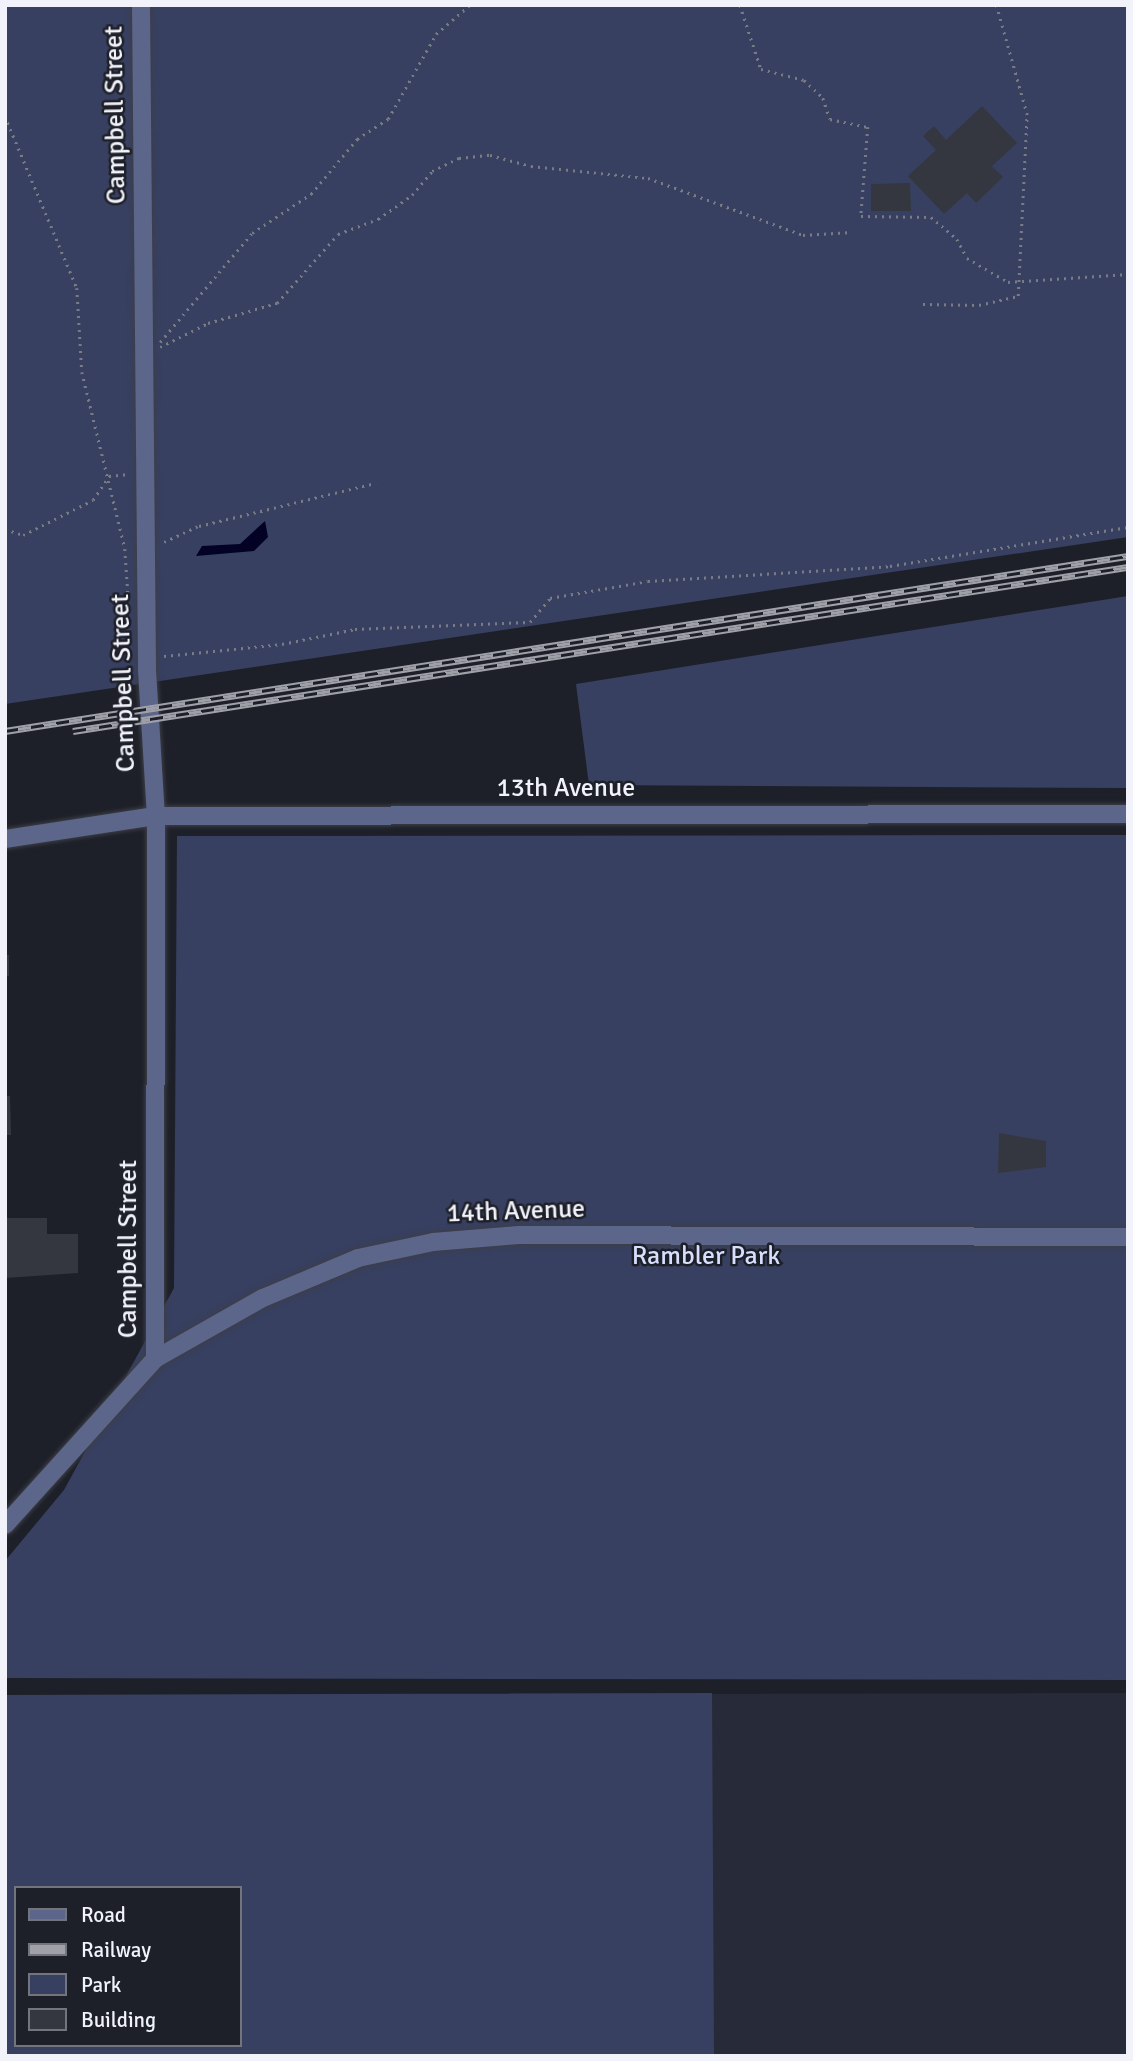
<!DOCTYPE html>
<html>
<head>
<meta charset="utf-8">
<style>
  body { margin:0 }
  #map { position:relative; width:1133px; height:2061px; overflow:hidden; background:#1e2029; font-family:Signika,sans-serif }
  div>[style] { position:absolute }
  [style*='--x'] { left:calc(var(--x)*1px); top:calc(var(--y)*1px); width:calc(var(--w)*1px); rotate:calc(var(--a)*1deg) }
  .built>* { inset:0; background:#272b39 }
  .green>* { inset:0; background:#384061 }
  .water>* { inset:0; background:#030225 }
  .building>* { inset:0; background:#343740 }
  .path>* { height:2.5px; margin-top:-1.25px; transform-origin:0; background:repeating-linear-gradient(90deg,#7a7c84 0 2px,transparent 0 7px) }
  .roads { filter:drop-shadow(0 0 2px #3c3e46) drop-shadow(0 0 2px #3c3e46) }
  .minor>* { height:18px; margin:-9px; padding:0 9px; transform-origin:9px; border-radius:9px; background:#5c668b }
  .tertiary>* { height:18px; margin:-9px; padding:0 9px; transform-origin:9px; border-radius:9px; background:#5c668b }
  .rail>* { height:7px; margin-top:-3.5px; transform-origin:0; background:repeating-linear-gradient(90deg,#1e2029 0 13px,#9fa0a8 0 26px); box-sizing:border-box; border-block:2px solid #9fa0a8 }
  span { translate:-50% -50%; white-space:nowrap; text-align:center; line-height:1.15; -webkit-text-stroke:5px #1e2029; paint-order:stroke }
  .street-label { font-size:26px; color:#f2f3fa }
  .park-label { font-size:26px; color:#d7dffd }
  .frame { position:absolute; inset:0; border:7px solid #f2f3fa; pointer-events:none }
  .legend { position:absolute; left:14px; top:1886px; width:228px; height:161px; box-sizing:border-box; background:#1e2029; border:2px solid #73747d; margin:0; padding:9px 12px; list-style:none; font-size:21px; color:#f2f3fa }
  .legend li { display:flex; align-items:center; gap:14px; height:35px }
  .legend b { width:35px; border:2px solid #73747d }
</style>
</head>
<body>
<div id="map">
  <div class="built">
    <div style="clip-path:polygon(evenodd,1128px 1693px,1128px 2056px,5px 2056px,5px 1695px,1128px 1693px,16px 1888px,240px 1888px,240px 2045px,16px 2045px,16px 1888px)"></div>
  </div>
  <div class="green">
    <div style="clip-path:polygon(5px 5px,1128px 5px,1128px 537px,5px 704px)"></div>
    <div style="clip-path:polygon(1128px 596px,1128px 788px,589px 785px,576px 684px)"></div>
    <div style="clip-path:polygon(1128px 835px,1128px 1680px,5px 1678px,5px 1561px,64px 1490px,174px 1288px,177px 836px)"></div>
    <div style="clip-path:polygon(evenodd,712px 1693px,714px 2056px,5px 2056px,5px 1695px,712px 1693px,16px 1888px,240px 1888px,240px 2045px,16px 2045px,16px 1888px)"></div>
  </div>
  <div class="water">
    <div style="clip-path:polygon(265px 521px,268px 537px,254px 551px,196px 556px,202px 546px,240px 544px)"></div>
  </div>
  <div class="building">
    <div style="clip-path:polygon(982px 106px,1017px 143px,992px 166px,1003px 177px,976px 203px,967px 193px,944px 214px,908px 176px,936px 150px,923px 136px,934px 126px,946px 140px)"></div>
    <div style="clip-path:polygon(910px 183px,911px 211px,871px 211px,871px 184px)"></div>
    <div style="clip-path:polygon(5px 955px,9px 955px,9px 976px,5px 976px)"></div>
    <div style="clip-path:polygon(5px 1096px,10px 1096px,11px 1135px,5px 1135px)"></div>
    <div style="clip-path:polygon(999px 1133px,1046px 1141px,1046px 1167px,998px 1173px)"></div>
    <div style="clip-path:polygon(5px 1218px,47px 1218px,47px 1234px,78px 1234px,78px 1273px,5px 1278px)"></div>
  </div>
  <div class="path">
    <div style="--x:740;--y:5;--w:67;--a:71.8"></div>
    <div style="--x:761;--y:69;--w:44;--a:14.3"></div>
    <div style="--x:804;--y:80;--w:26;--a:43"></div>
    <div style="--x:823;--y:98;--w:22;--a:72"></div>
    <div style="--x:830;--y:119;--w:39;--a:12"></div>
    <div style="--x:868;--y:127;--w:89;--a:94.5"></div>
    <div style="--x:861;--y:216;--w:70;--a:0.8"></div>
    <div style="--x:931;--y:217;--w:34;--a:40"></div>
    <div style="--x:957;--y:239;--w:21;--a:62"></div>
    <div style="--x:967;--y:258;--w:48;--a:30.3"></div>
    <div style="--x:1008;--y:282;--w:120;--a:-3.8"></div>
    <div style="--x:5;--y:116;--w:186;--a:67.3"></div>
    <div style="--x:77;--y:288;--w:84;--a:86.6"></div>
    <div style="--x:82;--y:372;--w:182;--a:76.3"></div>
    <div style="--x:125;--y:549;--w:44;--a:86.1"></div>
    <div style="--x:923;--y:304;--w:56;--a:1"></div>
    <div style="--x:979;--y:305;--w:40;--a:-13"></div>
    <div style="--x:1018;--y:296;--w:181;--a:-87.2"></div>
    <div style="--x:1027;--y:115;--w:114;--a:-105.7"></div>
    <div style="--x:160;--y:342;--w:143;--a:-49.8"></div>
    <div style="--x:252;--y:233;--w:71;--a:-33.5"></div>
    <div style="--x:311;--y:194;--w:72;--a:-50.1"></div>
    <div style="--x:357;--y:139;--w:37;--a:-33"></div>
    <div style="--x:388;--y:119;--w:98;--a:-60.5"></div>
    <div style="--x:436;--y:34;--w:45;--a:-40.5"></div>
    <div style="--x:160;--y:347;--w:54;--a:-26.6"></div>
    <div style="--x:208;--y:323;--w:72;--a:-16.2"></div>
    <div style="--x:277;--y:303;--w:92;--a:-48.5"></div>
    <div style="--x:338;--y:234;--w:43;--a:-20.6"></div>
    <div style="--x:378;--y:219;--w:42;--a:-35.2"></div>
    <div style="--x:412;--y:195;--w:31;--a:-50"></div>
    <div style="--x:432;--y:171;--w:30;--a:-26"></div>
    <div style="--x:459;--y:158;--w:31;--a:-6"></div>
    <div style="--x:490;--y:155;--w:42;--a:15"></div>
    <div style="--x:531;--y:166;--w:118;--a:5.9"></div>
    <div style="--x:648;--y:178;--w:165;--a:20.2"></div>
    <div style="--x:803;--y:235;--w:49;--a:-3.5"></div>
    <div style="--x:109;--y:476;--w:20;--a:-6"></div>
    <div style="--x:5;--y:529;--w:19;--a:18"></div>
    <div style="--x:23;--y:535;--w:78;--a:-26.6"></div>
    <div style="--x:93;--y:500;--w:29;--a:-56"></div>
    <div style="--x:164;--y:542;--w:38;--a:-25"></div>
    <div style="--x:199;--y:526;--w:182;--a:-13.7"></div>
    <div style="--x:164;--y:656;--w:119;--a:-5.8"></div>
    <div style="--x:282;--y:644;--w:75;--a:-11.6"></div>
    <div style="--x:355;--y:629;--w:175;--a:-2.3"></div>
    <div style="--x:530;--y:622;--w:31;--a:-50"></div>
    <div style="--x:550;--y:598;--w:99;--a:-9.8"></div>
    <div style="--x:648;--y:581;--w:242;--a:-3.5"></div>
    <div style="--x:890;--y:566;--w:241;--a:-9.3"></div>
  </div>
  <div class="roads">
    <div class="minor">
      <div style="--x:5;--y:839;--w:153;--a:-8.7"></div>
      <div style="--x:156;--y:816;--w:972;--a:-0.12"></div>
      <div style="--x:155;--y:1359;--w:543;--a:-89.89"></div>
      <div style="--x:5;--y:1525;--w:224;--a:-47.9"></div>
      <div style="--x:155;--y:1359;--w:124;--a:-29.5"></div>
      <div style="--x:263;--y:1298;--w:103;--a:-22.8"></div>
      <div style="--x:358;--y:1258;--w:77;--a:-12"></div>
      <div style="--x:433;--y:1242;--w:86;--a:-4.7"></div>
      <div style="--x:519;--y:1235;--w:609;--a:0.19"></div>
    </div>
    <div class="tertiary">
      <div style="--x:141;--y:5;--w:665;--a:89.48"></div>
      <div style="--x:147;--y:670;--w:146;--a:86.5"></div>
    </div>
  </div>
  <div class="rail">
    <div style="--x:5;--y:731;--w:1137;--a:-8.86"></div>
    <div style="--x:73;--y:731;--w:1068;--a:-8.84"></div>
  </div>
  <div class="street-label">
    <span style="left:116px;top:115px;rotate:-91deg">Campbell Street</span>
    <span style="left:124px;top:683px;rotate:-92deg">Campbell Street</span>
    <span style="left:566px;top:789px">13th Avenue</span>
    <span style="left:516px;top:1212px;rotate:-2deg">14th Avenue</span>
    <span style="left:129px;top:1249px;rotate:-90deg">Campbell Street</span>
  </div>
  <div class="park-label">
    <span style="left:706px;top:1257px">Rambler Park</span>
  </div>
  <div class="frame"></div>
  <ul class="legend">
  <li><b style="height:9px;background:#5c668b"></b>Road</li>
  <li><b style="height:9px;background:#9fa0a8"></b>Railway</li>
  <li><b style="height:19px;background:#384061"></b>Park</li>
  <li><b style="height:19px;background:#343740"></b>Building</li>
  </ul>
</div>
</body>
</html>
